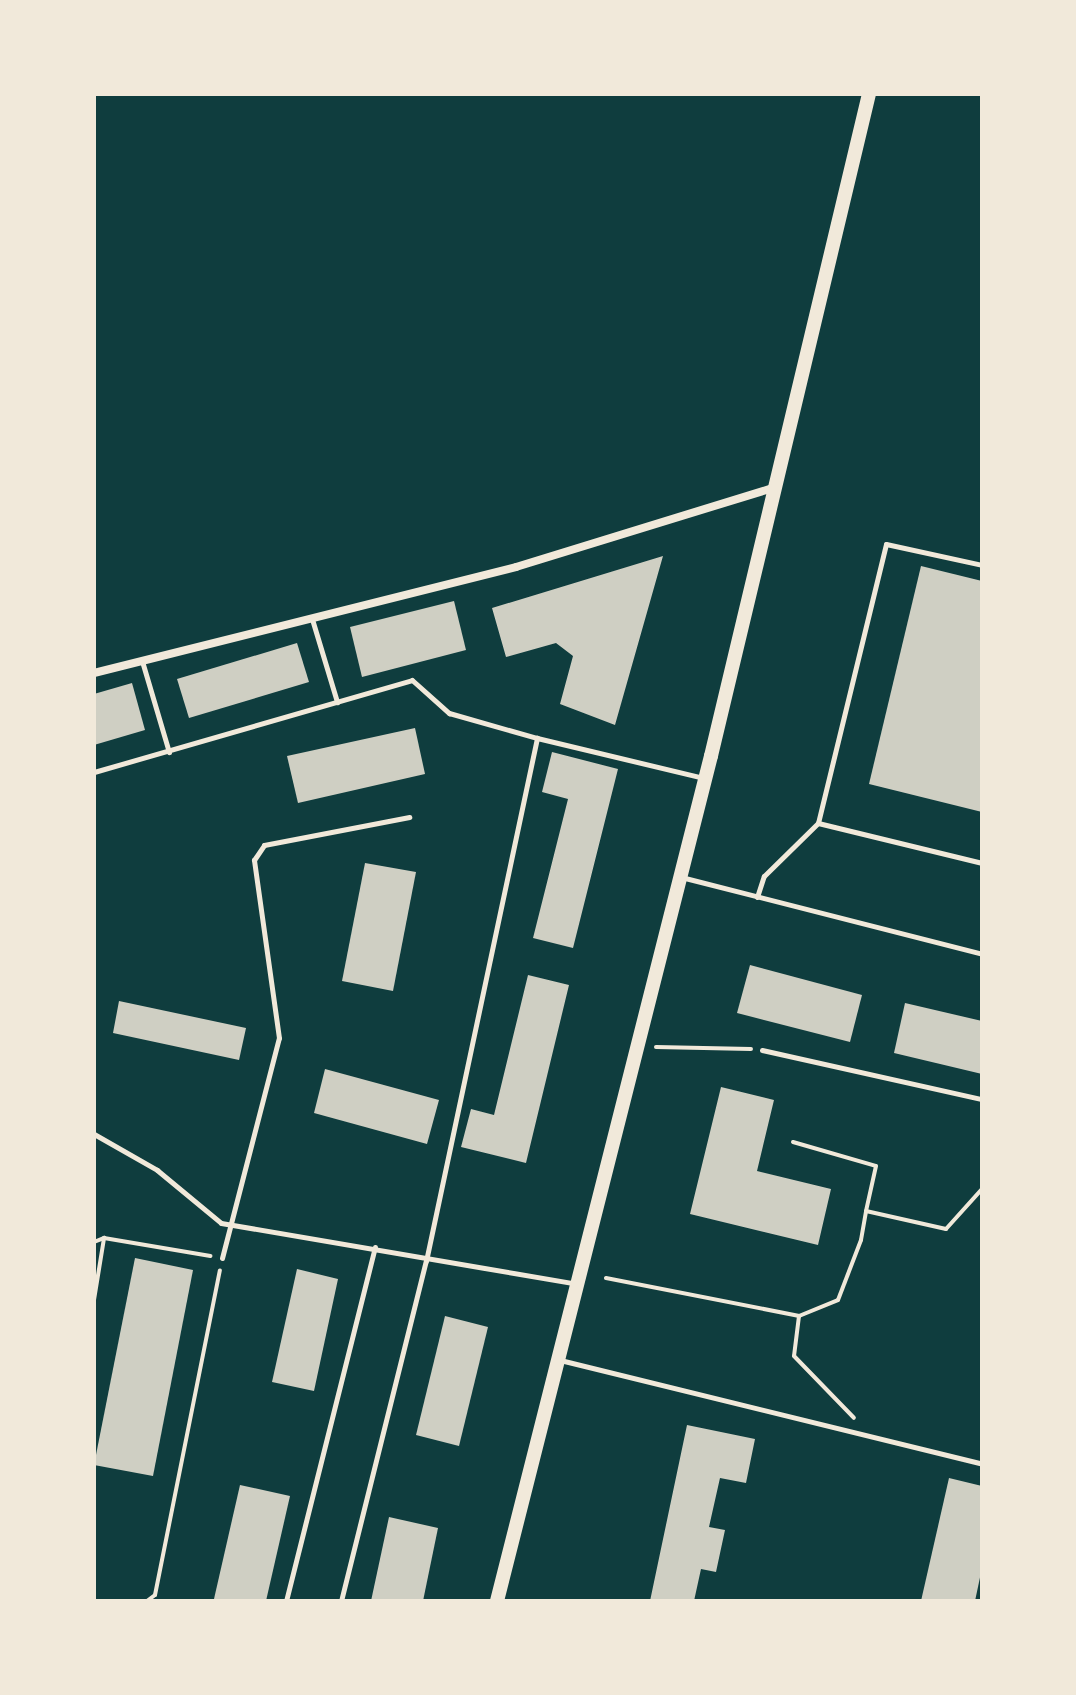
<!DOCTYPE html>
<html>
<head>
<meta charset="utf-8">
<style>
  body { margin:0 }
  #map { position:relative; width:1076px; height:1695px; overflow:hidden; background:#0f3d3e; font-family:"Fira Sans Condensed",sans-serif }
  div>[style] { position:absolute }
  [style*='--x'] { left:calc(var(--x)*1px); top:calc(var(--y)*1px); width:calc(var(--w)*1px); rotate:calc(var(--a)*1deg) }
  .building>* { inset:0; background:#cfcfc3 }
  .path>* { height:4px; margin:-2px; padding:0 2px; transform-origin:2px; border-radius:2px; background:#f1e9da }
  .service>* { height:5px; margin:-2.5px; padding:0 2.5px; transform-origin:2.5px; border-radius:2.5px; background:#f1e9da }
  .minor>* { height:8px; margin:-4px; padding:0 4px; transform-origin:4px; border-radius:4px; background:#f1e9da }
  .secondary>* { height:14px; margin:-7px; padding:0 7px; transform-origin:7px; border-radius:7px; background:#f1e9da }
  span { translate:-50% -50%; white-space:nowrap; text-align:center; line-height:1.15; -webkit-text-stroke:7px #f1e9da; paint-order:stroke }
  .frame { position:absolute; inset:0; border:96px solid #f1e9da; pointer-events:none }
</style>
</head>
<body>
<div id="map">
  <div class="building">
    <div style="clip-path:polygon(663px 556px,615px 725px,560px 704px,573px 656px,556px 643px,506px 657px,492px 608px)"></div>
    <div style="clip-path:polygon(921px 566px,982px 581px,982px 812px,869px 784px)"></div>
    <div style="clip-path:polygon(454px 601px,466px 650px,362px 677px,350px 627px)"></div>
    <div style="clip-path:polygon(297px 643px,309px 682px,189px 718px,177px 679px)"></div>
    <div style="clip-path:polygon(132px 683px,145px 730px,94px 745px,94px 694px)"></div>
    <div style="clip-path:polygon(415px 728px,425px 774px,298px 803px,287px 756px)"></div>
    <div style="clip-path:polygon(552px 752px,618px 769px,573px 948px,533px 938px,568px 799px,542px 792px)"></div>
    <div style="clip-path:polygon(365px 863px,416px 872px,393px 991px,342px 981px)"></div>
    <div style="clip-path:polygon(750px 965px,862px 995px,850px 1042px,737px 1013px)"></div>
    <div style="clip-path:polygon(528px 975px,569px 985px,526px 1163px,461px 1147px,471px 1109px,494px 1115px)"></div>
    <div style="clip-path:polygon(119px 1001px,246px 1028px,239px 1060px,113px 1033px)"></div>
    <div style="clip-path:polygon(905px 1003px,982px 1021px,982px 1074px,894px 1053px)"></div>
    <div style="clip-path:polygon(325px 1069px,439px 1100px,427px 1144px,314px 1113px)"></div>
    <div style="clip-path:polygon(721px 1087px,774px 1100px,757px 1171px,831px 1189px,818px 1245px,690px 1214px)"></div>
    <div style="clip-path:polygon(135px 1258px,193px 1270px,153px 1476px,94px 1465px)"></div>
    <div style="clip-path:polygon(297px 1269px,338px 1279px,314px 1391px,272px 1382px)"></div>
    <div style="clip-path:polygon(445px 1316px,488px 1327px,459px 1446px,416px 1435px)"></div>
    <div style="clip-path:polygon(687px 1425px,755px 1439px,746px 1483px,720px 1478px,709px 1527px,725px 1530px,716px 1572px,701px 1569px,694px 1601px,650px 1601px)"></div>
    <div style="clip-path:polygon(949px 1478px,982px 1486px,982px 1568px,975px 1601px,921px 1601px)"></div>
    <div style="clip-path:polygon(240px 1485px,290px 1496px,266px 1601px,214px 1599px)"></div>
    <div style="clip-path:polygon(389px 1517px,438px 1528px,423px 1601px,371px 1601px)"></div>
  </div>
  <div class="path">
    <div style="--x:656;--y:1047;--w:95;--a:1.2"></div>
    <div style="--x:793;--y:1142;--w:86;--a:16.1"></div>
    <div style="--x:876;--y:1166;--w:46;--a:102.5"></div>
    <div style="--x:94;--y:1242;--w:11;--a:-22"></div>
    <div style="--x:104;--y:1238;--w:108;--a:9.6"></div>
    <div style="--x:606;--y:1278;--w:197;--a:11.1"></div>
    <div style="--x:799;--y:1316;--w:42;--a:-22.3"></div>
    <div style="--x:838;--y:1300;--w:64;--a:-69"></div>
    <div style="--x:861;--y:1240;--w:29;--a:-80"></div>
    <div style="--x:866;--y:1211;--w:82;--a:12.7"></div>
    <div style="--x:946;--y:1229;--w:54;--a:-48"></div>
    <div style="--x:94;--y:1300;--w:63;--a:-80.8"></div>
    <div style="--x:799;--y:1316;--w:40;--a:97.1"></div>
    <div style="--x:794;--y:1356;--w:86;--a:45.9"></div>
    <div style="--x:147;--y:1601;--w:10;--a:-37"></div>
    <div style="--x:155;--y:1595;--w:331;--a:-78.7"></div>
  </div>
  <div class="service">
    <div style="--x:312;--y:619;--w:87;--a:73.2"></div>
    <div style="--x:142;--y:661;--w:95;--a:73.5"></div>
    <div style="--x:94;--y:772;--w:331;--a:-16.1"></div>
    <div style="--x:412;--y:680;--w:50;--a:41.7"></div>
    <div style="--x:449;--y:713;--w:91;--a:15.9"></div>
    <div style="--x:818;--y:823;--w:169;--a:13.7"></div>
    <div style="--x:681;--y:877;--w:311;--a:14.3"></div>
    <div style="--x:757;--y:897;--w:22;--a:-72"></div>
    <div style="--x:764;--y:876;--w:76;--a:-44.5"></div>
    <div style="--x:818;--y:823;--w:287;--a:-76.3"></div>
    <div style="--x:886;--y:544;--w:98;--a:12.3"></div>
    <div style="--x:762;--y:1050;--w:225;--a:12.6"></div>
    <div style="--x:94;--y:1134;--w:73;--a:29.7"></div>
    <div style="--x:157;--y:1170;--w:83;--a:39.6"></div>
    <div style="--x:221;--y:1223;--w:360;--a:9.7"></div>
    <div style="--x:222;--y:1258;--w:227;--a:-75.5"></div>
    <div style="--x:279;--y:1038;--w:180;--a:-98"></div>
    <div style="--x:254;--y:860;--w:18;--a:-56"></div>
    <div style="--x:264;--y:845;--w:148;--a:-10.9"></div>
    <div style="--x:560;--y:1360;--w:435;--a:13.8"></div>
    <div style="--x:286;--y:1601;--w:365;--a:-75.9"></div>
    <div style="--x:341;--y:1601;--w:350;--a:-76"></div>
    <div style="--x:426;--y:1261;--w:535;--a:-78.02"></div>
    <div style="--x:537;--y:738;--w:172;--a:13.5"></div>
  </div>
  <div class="minor">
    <div style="--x:94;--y:673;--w:435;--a:-14.1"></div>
    <div style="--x:516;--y:567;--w:269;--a:-17.1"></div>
  </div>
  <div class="secondary">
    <div style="--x:497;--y:1601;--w:872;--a:-75.79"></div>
    <div style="--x:711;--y:756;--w:681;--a:-76.58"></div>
  </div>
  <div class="frame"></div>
</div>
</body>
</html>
